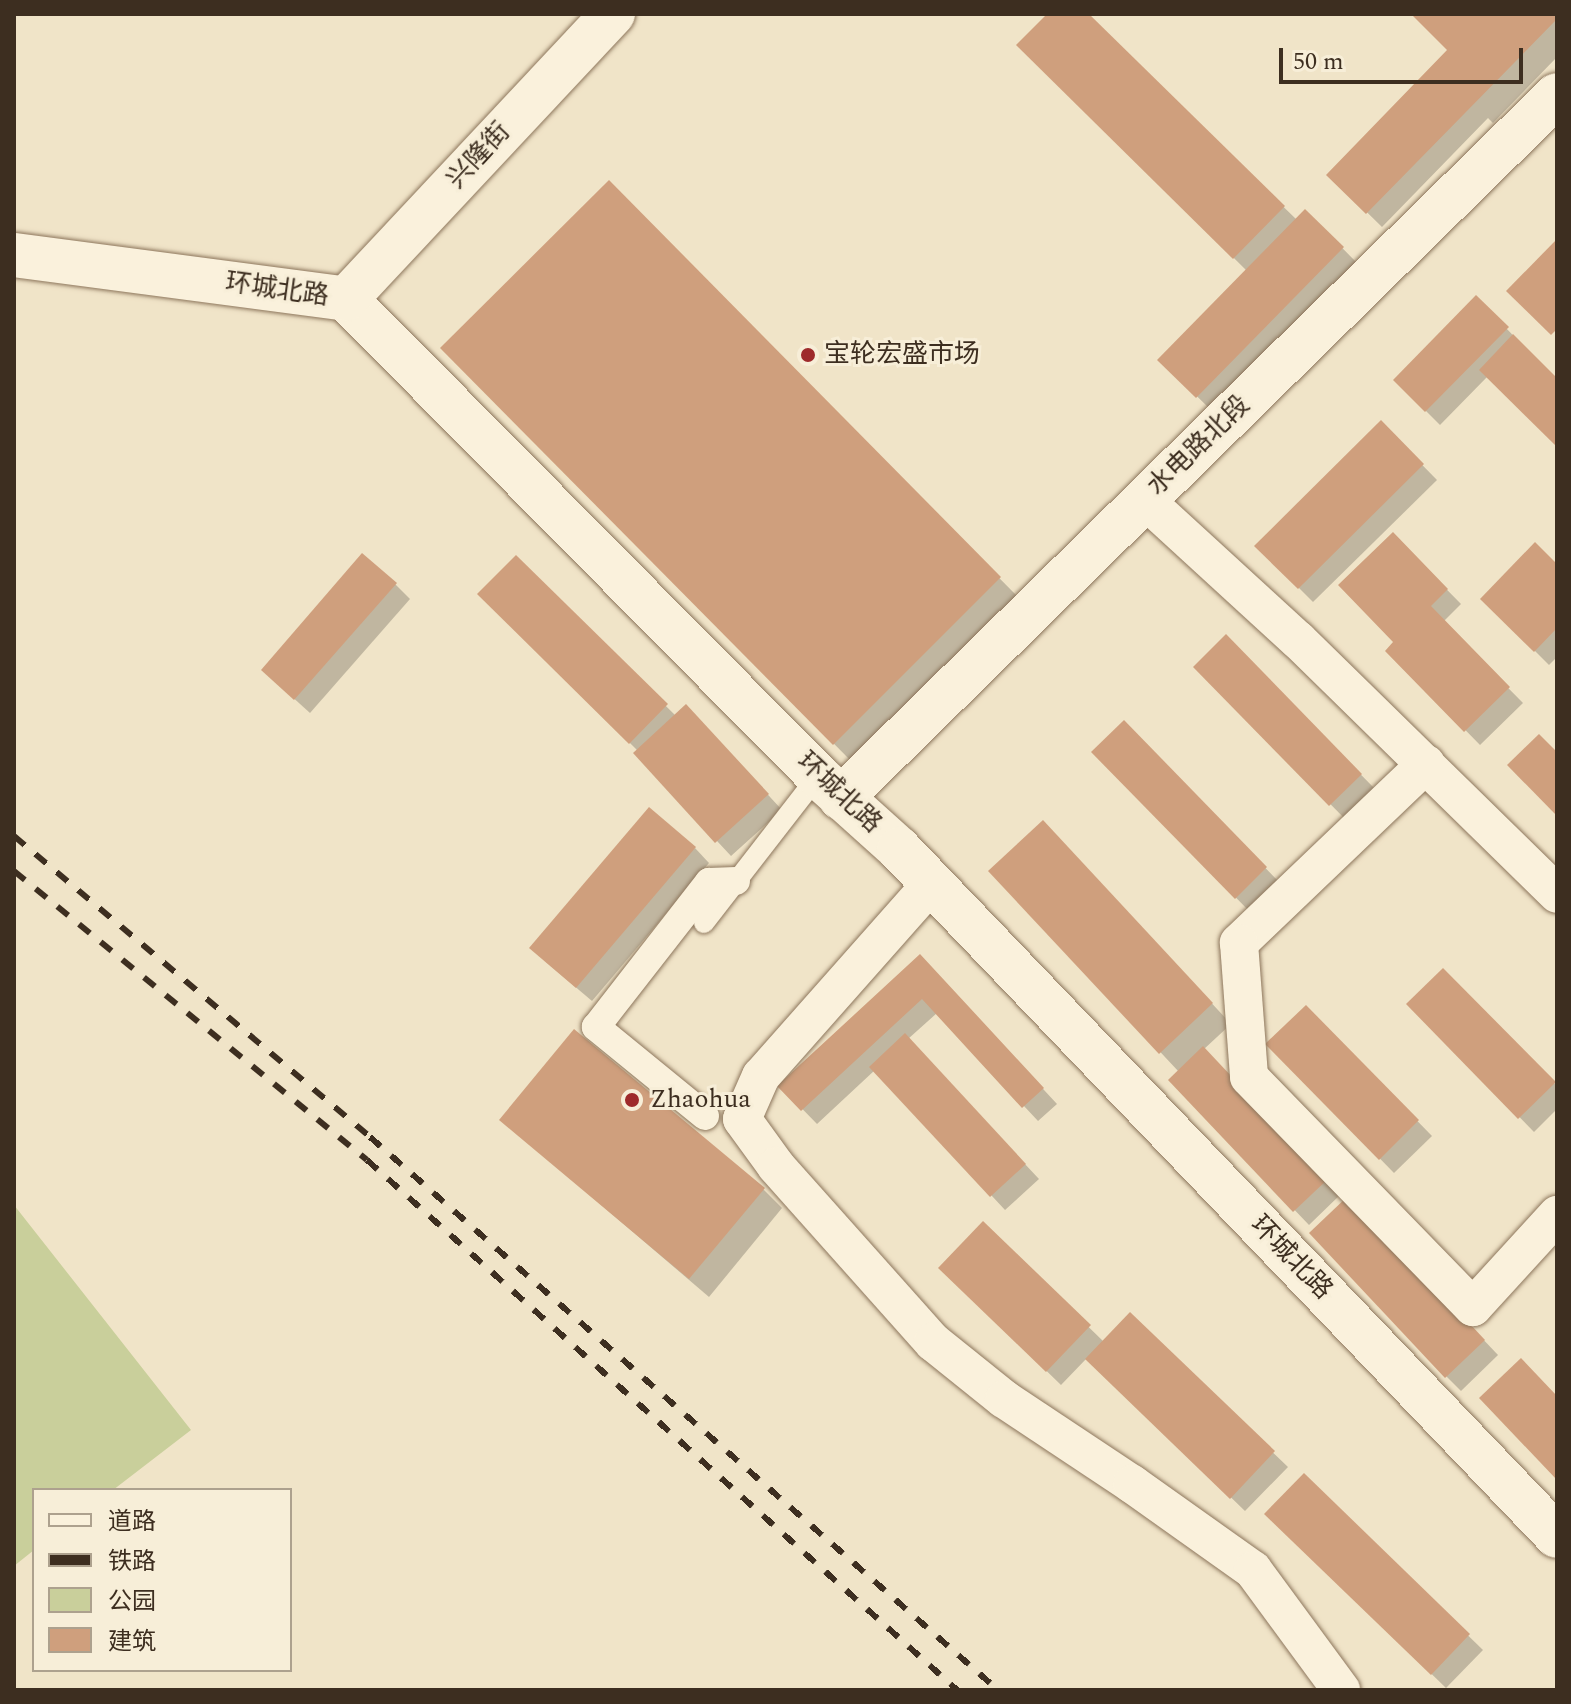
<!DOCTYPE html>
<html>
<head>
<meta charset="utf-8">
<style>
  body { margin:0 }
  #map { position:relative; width:1571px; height:1704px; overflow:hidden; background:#f0e4c8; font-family:Spectral,"Noto Sans SC",serif }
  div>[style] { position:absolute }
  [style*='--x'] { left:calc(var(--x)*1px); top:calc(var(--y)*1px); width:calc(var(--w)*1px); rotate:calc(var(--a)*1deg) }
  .green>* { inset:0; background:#c9cf9b }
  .shadow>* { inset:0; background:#0003 }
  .building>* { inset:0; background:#cf9f7d }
  .roads { filter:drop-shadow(0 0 2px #8d765c) drop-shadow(0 0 2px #8d765c) }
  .service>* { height:20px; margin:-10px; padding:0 10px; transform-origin:10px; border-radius:10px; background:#faf1dc }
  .pedestrian>* { height:28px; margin:-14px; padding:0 14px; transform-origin:14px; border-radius:14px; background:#faf1dc }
  .minor>* { height:38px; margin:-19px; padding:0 19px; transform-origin:19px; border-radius:19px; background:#faf1dc }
  .tertiary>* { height:44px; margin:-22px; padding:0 22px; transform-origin:22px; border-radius:22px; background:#faf1dc }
  .rail>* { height:6px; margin-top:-3px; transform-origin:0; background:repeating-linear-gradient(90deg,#3d2e20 0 14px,transparent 0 28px) }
  .dots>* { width:22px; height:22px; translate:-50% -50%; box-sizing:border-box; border:4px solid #f7eed8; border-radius:50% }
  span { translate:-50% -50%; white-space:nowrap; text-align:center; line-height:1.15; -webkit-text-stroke:6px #f7eed8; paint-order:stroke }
  .street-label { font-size:26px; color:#3d2e20 }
  .poi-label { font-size:26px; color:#3d2e20 }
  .left { translate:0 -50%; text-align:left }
  .frame { position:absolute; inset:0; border:16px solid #3d2e20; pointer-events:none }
  .legend { position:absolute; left:32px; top:1488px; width:260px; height:184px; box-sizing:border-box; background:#f7eed8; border:2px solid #ada18e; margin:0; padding:10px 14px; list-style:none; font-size:24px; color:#3d2e20 }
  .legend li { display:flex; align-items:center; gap:16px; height:40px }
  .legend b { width:40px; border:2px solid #ada18e }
  .scale { position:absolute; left:1279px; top:48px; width:244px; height:36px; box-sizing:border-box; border:4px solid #3d2e20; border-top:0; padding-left:10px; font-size:24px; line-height:28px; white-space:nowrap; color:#3d2e20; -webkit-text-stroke:6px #f7eed8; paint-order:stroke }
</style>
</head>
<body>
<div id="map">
  <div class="green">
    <div style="clip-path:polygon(14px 1205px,191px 1430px,113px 1490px,34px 1490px,34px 1550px,14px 1566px)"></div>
  </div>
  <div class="shadow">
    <div style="clip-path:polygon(1050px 14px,1086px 14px,1297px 220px,1306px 211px,1357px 263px,1212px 411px,1160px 360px,1247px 271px,1019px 45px)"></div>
    <div style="clip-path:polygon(1413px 14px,1557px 14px,1557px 57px,1493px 123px,1488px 118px,1382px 227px,1329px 175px,1450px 50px)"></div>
    <div style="clip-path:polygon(609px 183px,1019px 598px,853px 763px,443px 348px)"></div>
    <div style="clip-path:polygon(1476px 297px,1557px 381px,1557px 445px,1488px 376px,1440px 425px,1395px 380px)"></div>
    <div style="clip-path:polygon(1381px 423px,1437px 480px,1313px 602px,1257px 546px)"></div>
    <div style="clip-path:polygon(1393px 535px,1461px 604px,1443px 622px,1523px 703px,1480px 745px,1388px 651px,1396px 642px)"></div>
    <div style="clip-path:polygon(516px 558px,676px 716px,700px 721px,782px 810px,731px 856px,636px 754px,638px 751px,480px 594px)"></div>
    <div style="clip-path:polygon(1557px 567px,1557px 657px,1549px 665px,1483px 599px)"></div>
    <div style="clip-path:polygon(395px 584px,410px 599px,310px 713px,278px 684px)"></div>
    <div style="clip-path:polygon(1226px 637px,1375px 789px,1345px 819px,1196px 667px)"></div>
    <div style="clip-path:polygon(1124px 723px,1280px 883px,1250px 912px,1094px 752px)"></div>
    <div style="clip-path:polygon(1062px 842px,1231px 1024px,1203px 1050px,1341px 1194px,1309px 1225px,1170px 1080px,1179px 1072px,991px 871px)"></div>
    <div style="clip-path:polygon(695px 848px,709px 863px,592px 1001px,546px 962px)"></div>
    <div style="clip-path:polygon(934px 971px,1057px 1104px,1038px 1121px,937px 1013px,908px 1039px,1039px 1179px,1005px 1210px,875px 1070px,817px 1124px,780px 1086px)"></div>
    <div style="clip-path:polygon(1443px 971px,1557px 1086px,1557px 1109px,1534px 1132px,1409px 1004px)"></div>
    <div style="clip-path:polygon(1306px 1007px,1432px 1136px,1394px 1173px,1268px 1044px)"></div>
    <div style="clip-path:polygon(502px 1120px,763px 1189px,782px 1208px,709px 1297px)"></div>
    <div style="clip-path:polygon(1363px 1213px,1498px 1355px,1461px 1391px,1446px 1376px)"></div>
    <div style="clip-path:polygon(983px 1224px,1104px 1342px,1130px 1315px,1288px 1467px,1245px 1511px,1087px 1358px,1061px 1385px,941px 1268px)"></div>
    <div style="clip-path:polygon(1304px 1476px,1483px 1650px,1446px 1688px,1267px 1514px)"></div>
  </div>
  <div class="building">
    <div style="clip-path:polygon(1047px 14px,1089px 14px,1285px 206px,1233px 259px,1016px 45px)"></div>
    <div style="clip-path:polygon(1411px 14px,1557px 14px,1557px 19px,1366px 214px,1326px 175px,1447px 50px)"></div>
    <div style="clip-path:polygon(609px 180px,1001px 577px,833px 745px,440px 348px)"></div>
    <div style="clip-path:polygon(1305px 209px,1344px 247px,1196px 398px,1157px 360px)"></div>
    <div style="clip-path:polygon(1557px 239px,1557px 329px,1551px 335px,1506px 291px)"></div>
    <div style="clip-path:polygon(1476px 295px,1509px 327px,1425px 412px,1393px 380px)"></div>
    <div style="clip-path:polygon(1513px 334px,1557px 378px,1557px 447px,1479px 370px)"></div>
    <div style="clip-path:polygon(1381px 420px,1424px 464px,1298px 589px,1254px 546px)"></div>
    <div style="clip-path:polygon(1393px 532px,1448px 589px,1431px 606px,1510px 687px,1464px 732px,1385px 651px,1393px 642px,1338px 585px)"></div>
    <div style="clip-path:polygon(1535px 542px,1557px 564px,1557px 628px,1534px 652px,1480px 599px)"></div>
    <div style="clip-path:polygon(362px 553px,397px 583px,294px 700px,261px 670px)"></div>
    <div style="clip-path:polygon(516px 555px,668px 704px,629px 744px,477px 594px)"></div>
    <div style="clip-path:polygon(1226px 634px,1362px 774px,1329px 806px,1193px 667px)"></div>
    <div style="clip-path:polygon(686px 704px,769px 794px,715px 843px,633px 753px)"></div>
    <div style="clip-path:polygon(1124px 720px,1267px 867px,1235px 899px,1091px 752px)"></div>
    <div style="clip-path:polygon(1539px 734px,1557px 752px,1557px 816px,1507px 765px)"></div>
    <div style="clip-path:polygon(649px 807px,696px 847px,576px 988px,529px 948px)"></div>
    <div style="clip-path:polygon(1043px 820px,1213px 1003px,1159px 1054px,988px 871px)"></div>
    <div style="clip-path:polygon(920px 954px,1044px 1088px,1022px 1108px,922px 999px,801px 1111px,777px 1086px)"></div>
    <div style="clip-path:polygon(1443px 968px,1556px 1082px,1518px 1119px,1406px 1004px)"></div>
    <div style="clip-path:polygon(1306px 1005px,1419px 1120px,1379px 1160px,1265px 1044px)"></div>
    <div style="clip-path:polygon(574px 1029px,765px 1188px,689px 1279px,499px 1120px)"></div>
    <div style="clip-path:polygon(905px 1033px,1026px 1164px,990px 1197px,869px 1067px)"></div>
    <div style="clip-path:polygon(1203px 1046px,1328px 1179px,1293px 1212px,1168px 1080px)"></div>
    <div style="clip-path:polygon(1349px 1195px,1485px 1340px,1445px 1378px,1309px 1233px)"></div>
    <div style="clip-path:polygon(983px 1221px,1091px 1325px,1046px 1372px,938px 1268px)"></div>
    <div style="clip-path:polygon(1130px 1312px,1275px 1451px,1230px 1499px,1085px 1359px)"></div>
    <div style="clip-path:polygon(1521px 1358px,1557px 1396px,1557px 1480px,1479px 1398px)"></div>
    <div style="clip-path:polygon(1304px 1473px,1470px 1634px,1431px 1675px,1264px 1514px)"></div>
  </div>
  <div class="roads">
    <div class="service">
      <div style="--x:704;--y:923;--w:186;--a:-52.2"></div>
    </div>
    <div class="pedestrian">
      <div style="--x:705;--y:1116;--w:141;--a:-140.8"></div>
      <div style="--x:596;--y:1027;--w:184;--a:-52.1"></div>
      <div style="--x:709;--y:882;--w:27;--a:-2"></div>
    </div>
    <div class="minor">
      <div style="--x:1145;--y:500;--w:207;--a:42.5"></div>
      <div style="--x:1298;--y:640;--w:363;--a:44.4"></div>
      <div style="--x:1426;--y:764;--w:259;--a:136.3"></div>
      <div style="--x:1239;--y:943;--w:134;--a:85.7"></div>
      <div style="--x:1249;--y:1077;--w:321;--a:45.8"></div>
      <div style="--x:1473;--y:1307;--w:125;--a:-47.6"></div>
      <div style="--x:932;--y:883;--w:258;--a:131.5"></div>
      <div style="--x:761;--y:1076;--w:47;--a:113.8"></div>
      <div style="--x:742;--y:1119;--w:58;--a:54.1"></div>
      <div style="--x:776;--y:1166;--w:236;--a:48.3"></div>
      <div style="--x:933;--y:1342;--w:91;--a:38.8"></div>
      <div style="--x:1004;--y:1399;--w:154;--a:33.6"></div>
      <div style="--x:1132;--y:1484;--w:148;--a:35.4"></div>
      <div style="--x:1253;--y:1570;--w:149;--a:53.7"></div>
    </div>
    <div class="tertiary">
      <div style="--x:14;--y:255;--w:335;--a:7.5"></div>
      <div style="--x:346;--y:299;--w:671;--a:45.3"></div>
      <div style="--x:818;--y:776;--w:109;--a:42"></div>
      <div style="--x:899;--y:849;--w:951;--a:46.24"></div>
      <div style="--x:346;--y:299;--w:391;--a:-46.9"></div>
      <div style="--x:841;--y:798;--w:1003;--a:-44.48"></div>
    </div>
  </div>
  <div class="rail">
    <div style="--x:14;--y:836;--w:466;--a:40.2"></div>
    <div style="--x:370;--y:1137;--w:837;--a:41.37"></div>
    <div style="--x:14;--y:871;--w:456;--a:39.3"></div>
    <div style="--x:367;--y:1160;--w:793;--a:41.93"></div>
  </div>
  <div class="dots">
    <div style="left:808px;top:355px;background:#9e2a2b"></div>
    <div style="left:632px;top:1100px;background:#9e2a2b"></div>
  </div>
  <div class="street-label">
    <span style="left:479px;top:156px;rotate:-47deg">兴隆街</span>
    <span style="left:277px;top:290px;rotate:8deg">环城北路</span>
    <span style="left:1199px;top:446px;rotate:-44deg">水电路北段</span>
    <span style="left:839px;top:793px;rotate:43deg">环城北路</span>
    <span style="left:1291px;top:1258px;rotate:46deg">环城北路</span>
  </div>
  <div class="poi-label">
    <span class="left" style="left:824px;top:355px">宝轮宏盛市场</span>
    <span class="left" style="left:650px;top:1100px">Zhaohua</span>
  </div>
  <div class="frame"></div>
  <ul class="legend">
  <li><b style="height:10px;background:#faf1dc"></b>道路</li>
  <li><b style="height:10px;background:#3d2e20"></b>铁路</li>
  <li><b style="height:22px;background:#c9cf9b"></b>公园</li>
  <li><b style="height:22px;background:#cf9f7d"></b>建筑</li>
  </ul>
  <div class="scale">50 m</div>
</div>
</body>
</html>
